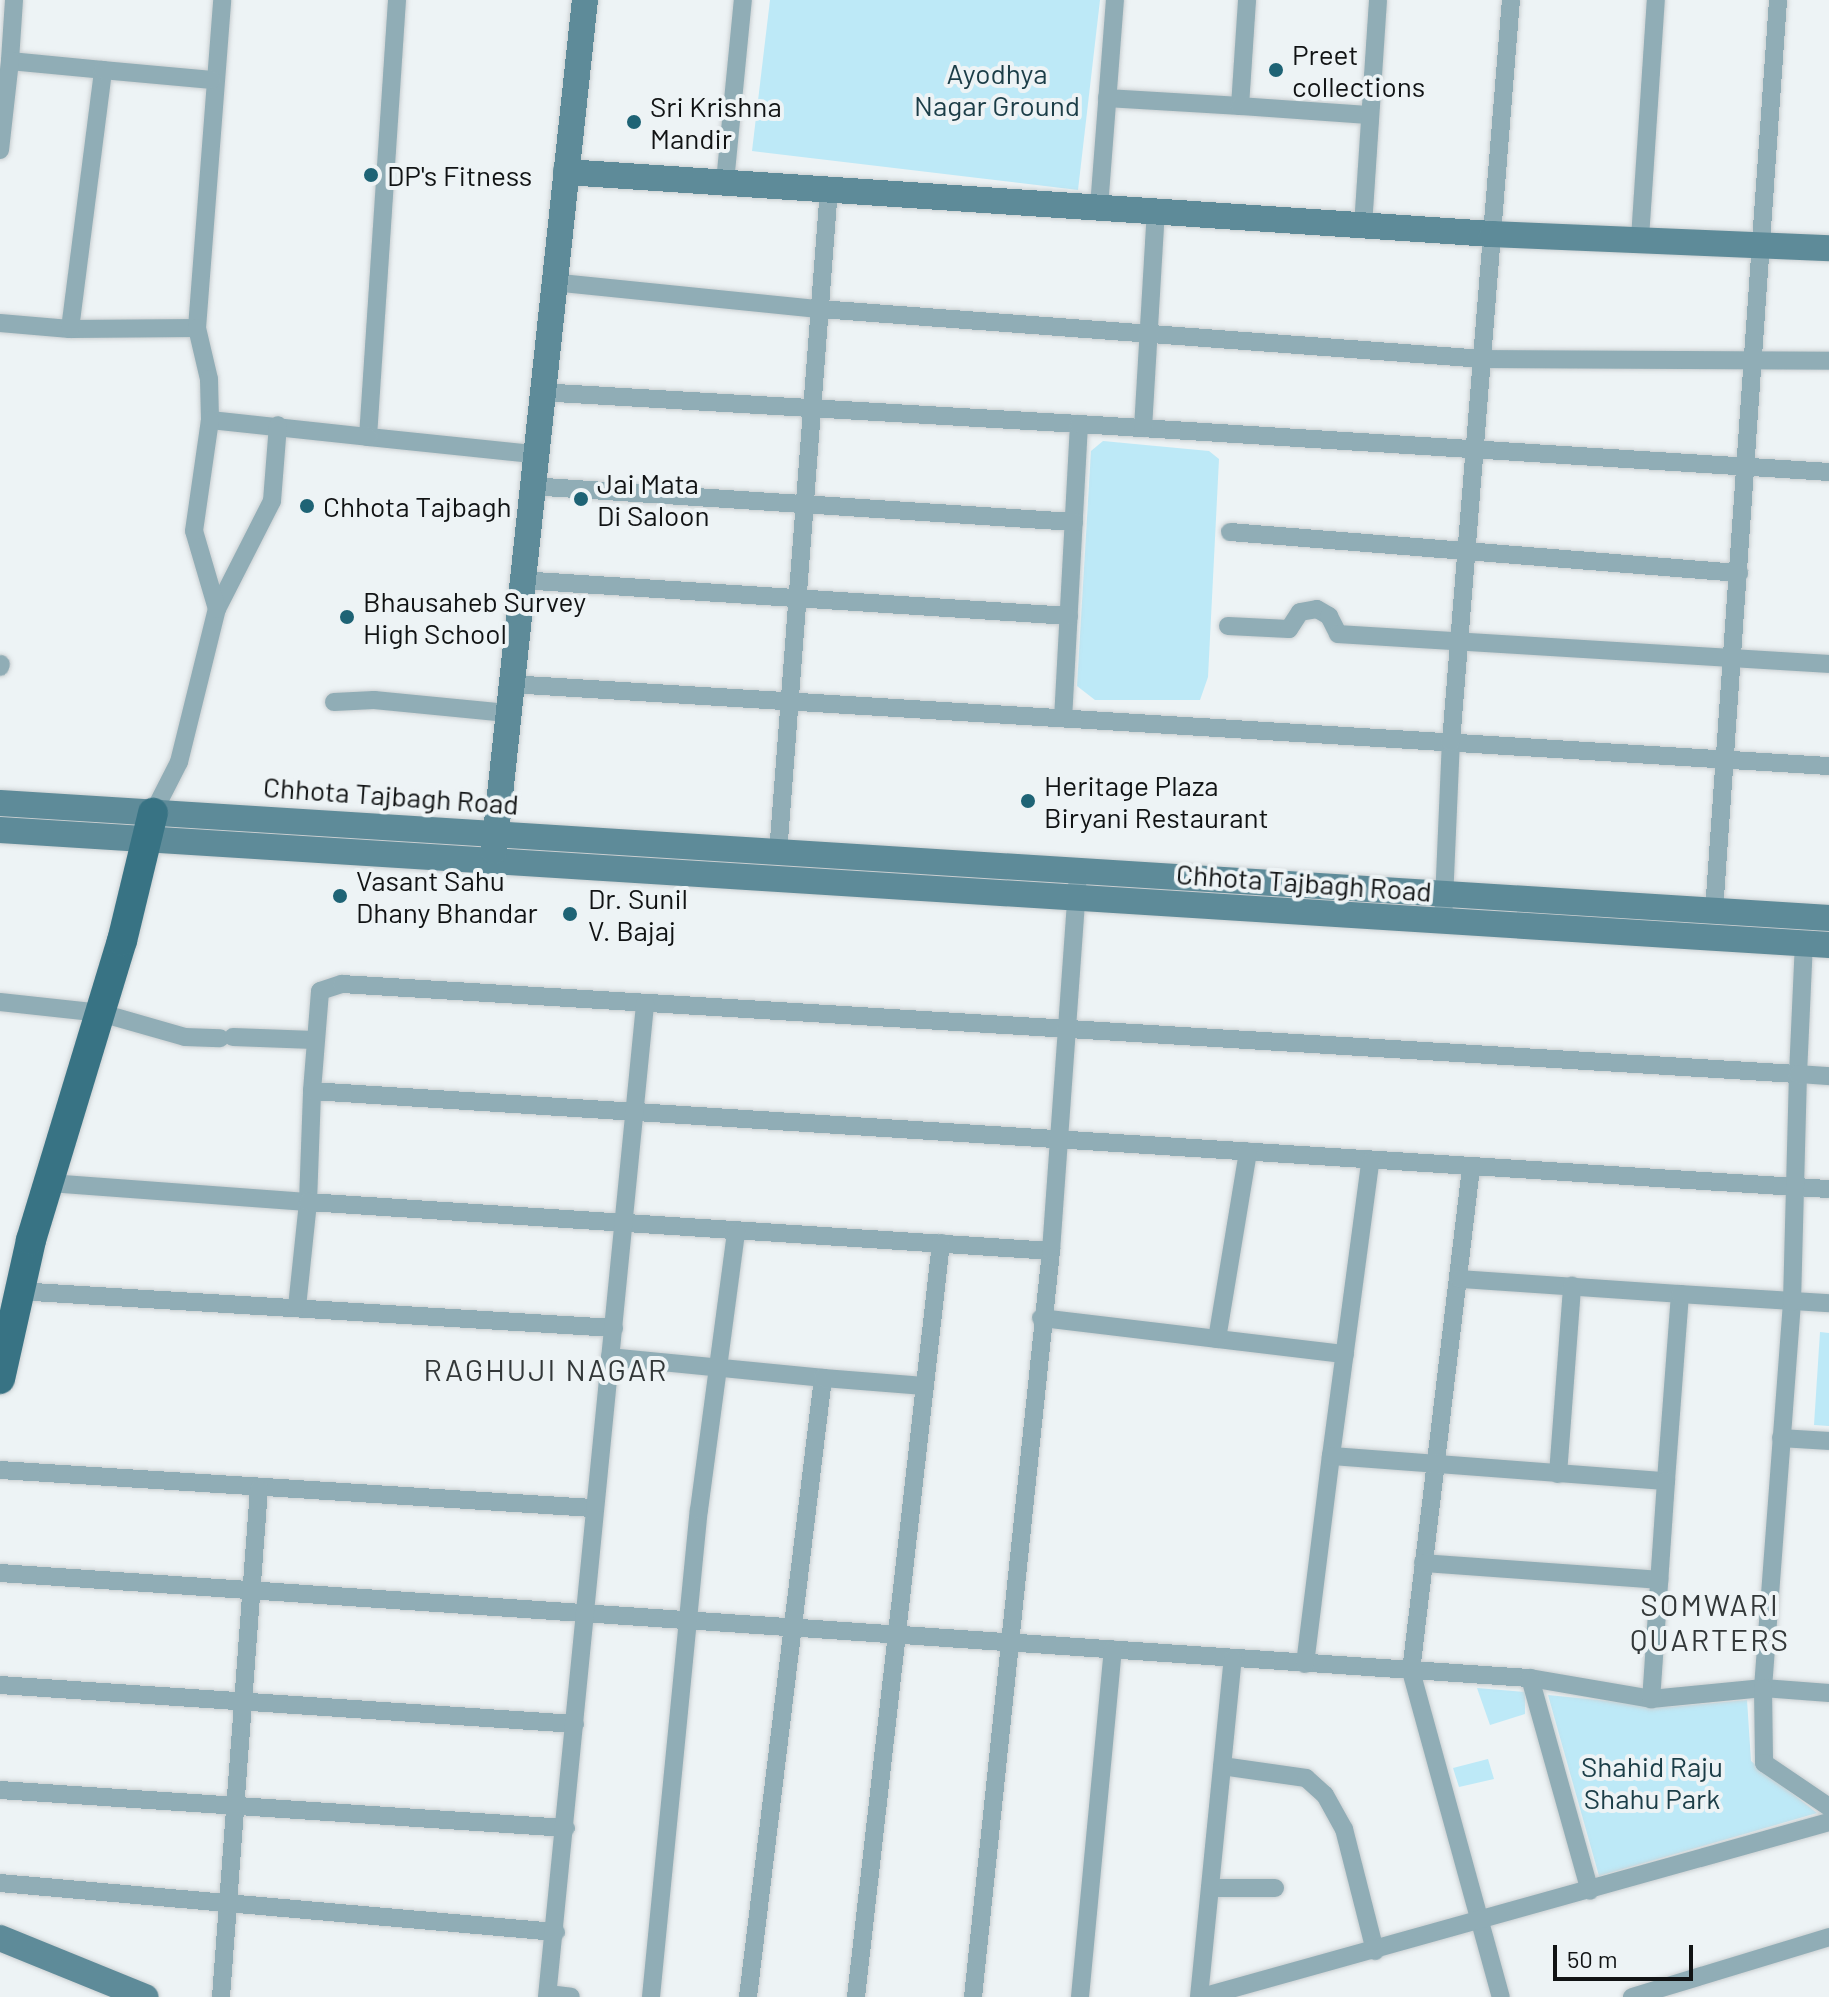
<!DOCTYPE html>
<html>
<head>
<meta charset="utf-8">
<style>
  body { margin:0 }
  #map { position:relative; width:1829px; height:1997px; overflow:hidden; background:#edf3f5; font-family:Barlow,sans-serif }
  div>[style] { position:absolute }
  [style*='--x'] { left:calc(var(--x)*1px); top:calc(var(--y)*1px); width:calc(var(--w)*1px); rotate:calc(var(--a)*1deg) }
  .green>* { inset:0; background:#bde9f7 }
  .roads { filter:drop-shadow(0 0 2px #cacfd1) drop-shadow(0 0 2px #cacfd1) }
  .street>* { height:18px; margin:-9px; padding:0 9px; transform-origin:9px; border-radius:9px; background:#90adb6 }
  .secondary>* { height:26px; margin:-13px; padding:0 13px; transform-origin:13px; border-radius:13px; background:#5e8b99 }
  .primary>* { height:30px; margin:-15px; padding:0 15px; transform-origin:15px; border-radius:15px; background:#387384 }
  .dots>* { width:22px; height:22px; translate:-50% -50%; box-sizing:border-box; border:4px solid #edf3f5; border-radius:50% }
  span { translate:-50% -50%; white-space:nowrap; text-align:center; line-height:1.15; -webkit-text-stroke:8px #edf3f5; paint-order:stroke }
  .poi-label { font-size:28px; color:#111314 }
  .left { translate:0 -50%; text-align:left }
  .park-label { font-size:28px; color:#1b3d47 }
  .street-label { font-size:28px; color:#111314 }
  .neighbourhood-label { font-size:30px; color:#333839; letter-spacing:2px }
  .scale { position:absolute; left:1553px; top:1945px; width:140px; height:36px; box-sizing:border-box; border:4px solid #111314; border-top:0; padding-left:10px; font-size:24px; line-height:28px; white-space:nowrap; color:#111314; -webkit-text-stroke:6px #edf3f5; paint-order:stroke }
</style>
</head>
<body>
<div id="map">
  <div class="green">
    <div style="clip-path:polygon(770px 0,1100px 0,1078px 190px,752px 151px)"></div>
    <div style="clip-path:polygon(1103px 441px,1209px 451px,1219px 459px,1208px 677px,1200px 700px,1095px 700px,1077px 686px,1091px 451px)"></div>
    <div style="clip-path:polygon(1820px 1332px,1829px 1333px,1829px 1426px,1814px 1425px)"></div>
    <div style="clip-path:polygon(1477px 1688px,1525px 1692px,1525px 1714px,1490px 1725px)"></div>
    <div style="clip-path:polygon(1548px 1695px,1668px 1707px,1747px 1700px,1751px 1761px,1817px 1813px,1599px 1876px)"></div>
    <div style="clip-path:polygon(1488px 1759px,1494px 1779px,1459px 1787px,1453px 1768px)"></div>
  </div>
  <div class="roads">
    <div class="street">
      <div style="--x:14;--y:0;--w:61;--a:93.8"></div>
      <div style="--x:10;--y:61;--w:93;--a:5.5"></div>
      <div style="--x:397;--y:0;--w:438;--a:93.8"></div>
      <div style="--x:368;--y:437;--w:166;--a:5.9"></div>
      <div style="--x:1107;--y:98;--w:133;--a:3.4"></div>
      <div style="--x:1240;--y:106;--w:106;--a:-86.2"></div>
      <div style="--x:1240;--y:106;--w:130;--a:4"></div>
      <div style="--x:0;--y:150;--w:90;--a:-83.6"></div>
      <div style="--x:725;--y:182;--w:183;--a:-84.4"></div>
      <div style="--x:1099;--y:207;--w:208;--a:-85.6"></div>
      <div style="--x:1363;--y:226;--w:226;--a:-86.2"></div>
      <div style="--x:1640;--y:238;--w:239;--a:-86.2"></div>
      <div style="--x:552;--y:282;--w:269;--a:5.8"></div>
      <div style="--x:820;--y:309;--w:666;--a:4.31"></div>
      <div style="--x:1484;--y:359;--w:345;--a:0.3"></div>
      <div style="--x:0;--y:323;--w:70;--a:4.9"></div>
      <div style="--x:70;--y:329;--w:127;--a:-0.5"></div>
      <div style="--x:197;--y:328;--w:329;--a:-85.6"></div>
      <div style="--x:197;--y:328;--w:52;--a:76.8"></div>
      <div style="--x:209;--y:379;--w:41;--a:88.6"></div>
      <div style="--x:210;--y:420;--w:159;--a:6.1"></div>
      <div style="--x:70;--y:329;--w:261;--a:-82.7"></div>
      <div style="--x:103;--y:70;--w:109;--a:5.2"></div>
      <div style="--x:539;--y:392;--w:541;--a:3.39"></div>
      <div style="--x:1079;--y:424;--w:292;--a:93.1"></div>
      <div style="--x:1079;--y:424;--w:752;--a:3.66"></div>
      <div style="--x:1143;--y:428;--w:217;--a:-86.6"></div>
      <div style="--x:530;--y:486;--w:545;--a:3.79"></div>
      <div style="--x:1230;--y:532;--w:511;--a:4.61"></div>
      <div style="--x:520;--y:580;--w:550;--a:3.75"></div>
      <div style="--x:217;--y:609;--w:121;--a:-63"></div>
      <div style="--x:272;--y:501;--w:76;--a:-85.5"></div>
      <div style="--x:1228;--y:626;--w:61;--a:2.8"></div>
      <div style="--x:1289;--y:629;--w:20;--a:-57"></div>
      <div style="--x:1300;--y:612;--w:17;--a:-10"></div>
      <div style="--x:1317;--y:609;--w:14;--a:30"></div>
      <div style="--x:1329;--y:616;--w:20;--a:63"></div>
      <div style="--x:1338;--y:634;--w:492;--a:3.5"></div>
      <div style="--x:0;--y:667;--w:3;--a:-72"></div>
      <div style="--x:510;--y:684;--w:1322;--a:3.56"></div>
      <div style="--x:334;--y:702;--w:40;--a:-2.9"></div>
      <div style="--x:374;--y:700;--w:134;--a:5.6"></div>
      <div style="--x:153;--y:813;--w:57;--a:-63"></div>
      <div style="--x:179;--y:762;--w:158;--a:-76.1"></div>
      <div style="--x:217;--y:609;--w:81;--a:-106.4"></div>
      <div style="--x:194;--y:531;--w:112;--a:-81.8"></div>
      <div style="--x:778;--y:853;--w:666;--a:-85.61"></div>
      <div style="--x:1714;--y:911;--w:913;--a:-85.98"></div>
      <div style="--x:1443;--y:923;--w:181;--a:-87.5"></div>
      <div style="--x:1451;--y:742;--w:744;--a:-85.38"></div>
      <div style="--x:0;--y:1002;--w:102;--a:6.2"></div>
      <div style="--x:101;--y:1013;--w:87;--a:15.9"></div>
      <div style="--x:185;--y:1037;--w:35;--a:2"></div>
      <div style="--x:233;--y:1037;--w:81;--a:2.1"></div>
      <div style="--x:312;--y:1091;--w:100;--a:-85.4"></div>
      <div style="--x:320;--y:991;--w:23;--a:-18"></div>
      <div style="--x:342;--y:984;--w:1459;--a:3.54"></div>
      <div style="--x:1798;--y:1074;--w:131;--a:-87.4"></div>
      <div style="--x:1471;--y:1168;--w:507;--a:96.8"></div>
      <div style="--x:1411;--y:1671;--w:338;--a:74.6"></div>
      <div style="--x:48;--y:1183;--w:261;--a:4.2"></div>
      <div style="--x:308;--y:1202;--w:111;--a:-87.9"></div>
      <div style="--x:312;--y:1091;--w:1520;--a:3.7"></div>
      <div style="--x:1460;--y:1279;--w:221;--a:3.9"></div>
      <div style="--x:1680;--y:1294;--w:188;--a:94.3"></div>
      <div style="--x:17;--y:1291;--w:598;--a:3.55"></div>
      <div style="--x:1680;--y:1294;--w:149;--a:3.5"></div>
      <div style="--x:297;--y:1307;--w:106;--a:-84"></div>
      <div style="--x:308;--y:1202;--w:745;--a:3.77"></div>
      <div style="--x:1041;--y:1318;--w:306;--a:6.8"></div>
      <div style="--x:1217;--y:1339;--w:190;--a:-80.6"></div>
      <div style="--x:610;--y:1357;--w:214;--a:5.6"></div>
      <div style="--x:823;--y:1378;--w:624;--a:96.91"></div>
      <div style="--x:823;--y:1378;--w:102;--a:4.5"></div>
      <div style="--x:1781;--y:1438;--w:48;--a:3.6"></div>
      <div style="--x:1331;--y:1456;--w:297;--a:-82.4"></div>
      <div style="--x:0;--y:1470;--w:594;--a:3.67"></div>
      <div style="--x:1558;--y:1474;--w:189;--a:-85.7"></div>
      <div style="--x:1423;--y:1563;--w:237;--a:4.1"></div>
      <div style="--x:0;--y:1573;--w:1534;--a:3.93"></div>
      <div style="--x:1530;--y:1678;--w:123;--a:9.8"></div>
      <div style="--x:1651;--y:1699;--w:113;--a:-5.6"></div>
      <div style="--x:1763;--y:1688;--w:387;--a:-85.7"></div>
      <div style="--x:1792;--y:1302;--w:228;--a:-88.5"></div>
      <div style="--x:1798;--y:1074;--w:31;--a:4"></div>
      <div style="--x:1305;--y:1664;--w:210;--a:-82.9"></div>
      <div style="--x:1331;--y:1456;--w:336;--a:4.3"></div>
      <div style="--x:1666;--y:1481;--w:219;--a:93.9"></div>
      <div style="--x:1530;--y:1678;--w:221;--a:74.3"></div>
      <div style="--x:0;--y:1685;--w:576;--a:3.88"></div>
      <div style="--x:1829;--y:1693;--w:66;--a:-175.7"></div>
      <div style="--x:1763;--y:1688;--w:75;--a:89.2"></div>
      <div style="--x:1764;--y:1763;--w:78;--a:34.1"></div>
      <div style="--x:1222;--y:1766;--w:85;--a:8.1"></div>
      <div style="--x:1306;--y:1778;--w:25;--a:42"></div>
      <div style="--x:1325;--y:1795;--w:39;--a:61"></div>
      <div style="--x:1344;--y:1829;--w:126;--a:75.7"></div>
      <div style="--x:0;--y:1790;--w:567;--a:3.84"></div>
      <div style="--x:0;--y:1883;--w:558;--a:5.04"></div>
      <div style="--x:1210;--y:1888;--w:65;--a:0"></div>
      <div style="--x:548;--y:1994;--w:23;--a:7"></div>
      <div style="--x:221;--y:1997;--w:509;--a:-85.72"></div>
      <div style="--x:547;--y:1997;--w:998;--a:-84.36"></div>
      <div style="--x:651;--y:1997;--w:489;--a:-84.4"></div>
      <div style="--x:699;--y:1510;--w:281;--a:-82.4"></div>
      <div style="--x:856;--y:1997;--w:759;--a:-83.57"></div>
      <div style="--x:973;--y:1997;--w:750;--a:-84.03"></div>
      <div style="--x:1051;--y:1251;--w:380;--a:-85.9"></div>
      <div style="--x:1080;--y:1997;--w:349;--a:-84.6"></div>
      <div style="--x:1199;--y:1997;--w:340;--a:-84.3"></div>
      <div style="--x:1202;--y:1997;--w:651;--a:-15.59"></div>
      <div style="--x:1632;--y:1997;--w:206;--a:-16.9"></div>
    </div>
    <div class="secondary">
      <div style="--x:566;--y:172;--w:928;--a:3.83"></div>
      <div style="--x:1492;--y:234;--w:337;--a:2.4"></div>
      <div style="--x:0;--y:803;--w:1833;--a:3.6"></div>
      <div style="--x:0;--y:830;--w:1833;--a:3.6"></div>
      <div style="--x:494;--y:851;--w:856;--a:-83.9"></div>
      <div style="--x:0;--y:1938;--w:157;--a:22.1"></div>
    </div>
    <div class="primary">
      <div style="--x:0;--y:1379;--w:142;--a:-77.4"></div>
      <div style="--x:31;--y:1240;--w:313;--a:-73.1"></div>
      <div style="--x:122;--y:941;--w:132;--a:-76.4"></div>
    </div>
  </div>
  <div class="dots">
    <div style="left:1276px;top:70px;background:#1e6375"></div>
    <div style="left:634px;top:122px;background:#1e6375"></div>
    <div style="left:371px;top:175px;background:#1e6375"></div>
    <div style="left:581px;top:499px;background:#1e6375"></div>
    <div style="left:307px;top:506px;background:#1e6375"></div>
    <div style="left:347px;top:617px;background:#1e6375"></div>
    <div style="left:1028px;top:801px;background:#1e6375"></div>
    <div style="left:340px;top:896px;background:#1e6375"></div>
    <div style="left:570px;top:914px;background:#1e6375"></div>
  </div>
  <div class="poi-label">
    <span class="left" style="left:1292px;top:70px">Preet<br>collections</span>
    <span class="left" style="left:650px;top:122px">Sri Krishna<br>Mandir</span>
    <span class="left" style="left:387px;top:175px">DP's Fitness</span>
    <span class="left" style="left:597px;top:499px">Jai Mata<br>Di Saloon</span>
    <span class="left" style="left:323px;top:506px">Chhota Tajbagh</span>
    <span class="left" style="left:363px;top:617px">Bhausaheb Survey<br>High School</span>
    <span class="left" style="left:1044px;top:801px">Heritage Plaza<br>Biryani Restaurant</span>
    <span class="left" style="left:356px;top:896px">Vasant Sahu<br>Dhany Bhandar</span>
    <span class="left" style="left:588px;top:914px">Dr. Sunil<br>V. Bajaj</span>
  </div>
  <div class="park-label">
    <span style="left:997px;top:89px">Ayodhya<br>Nagar Ground</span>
    <span style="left:1652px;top:1782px">Shahid Raju<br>Shahu Park</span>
  </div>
  <div class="street-label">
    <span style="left:391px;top:795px;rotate:4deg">Chhota Tajbagh Road</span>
    <span style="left:1304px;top:882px;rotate:4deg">Chhota Tajbagh Road</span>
  </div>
  <div class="neighbourhood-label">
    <span style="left:546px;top:1369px">RAGHUJI NAGAR</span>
    <span style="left:1710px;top:1621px">SOMWARI<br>QUARTERS</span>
  </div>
  <div class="scale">50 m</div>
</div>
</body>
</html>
